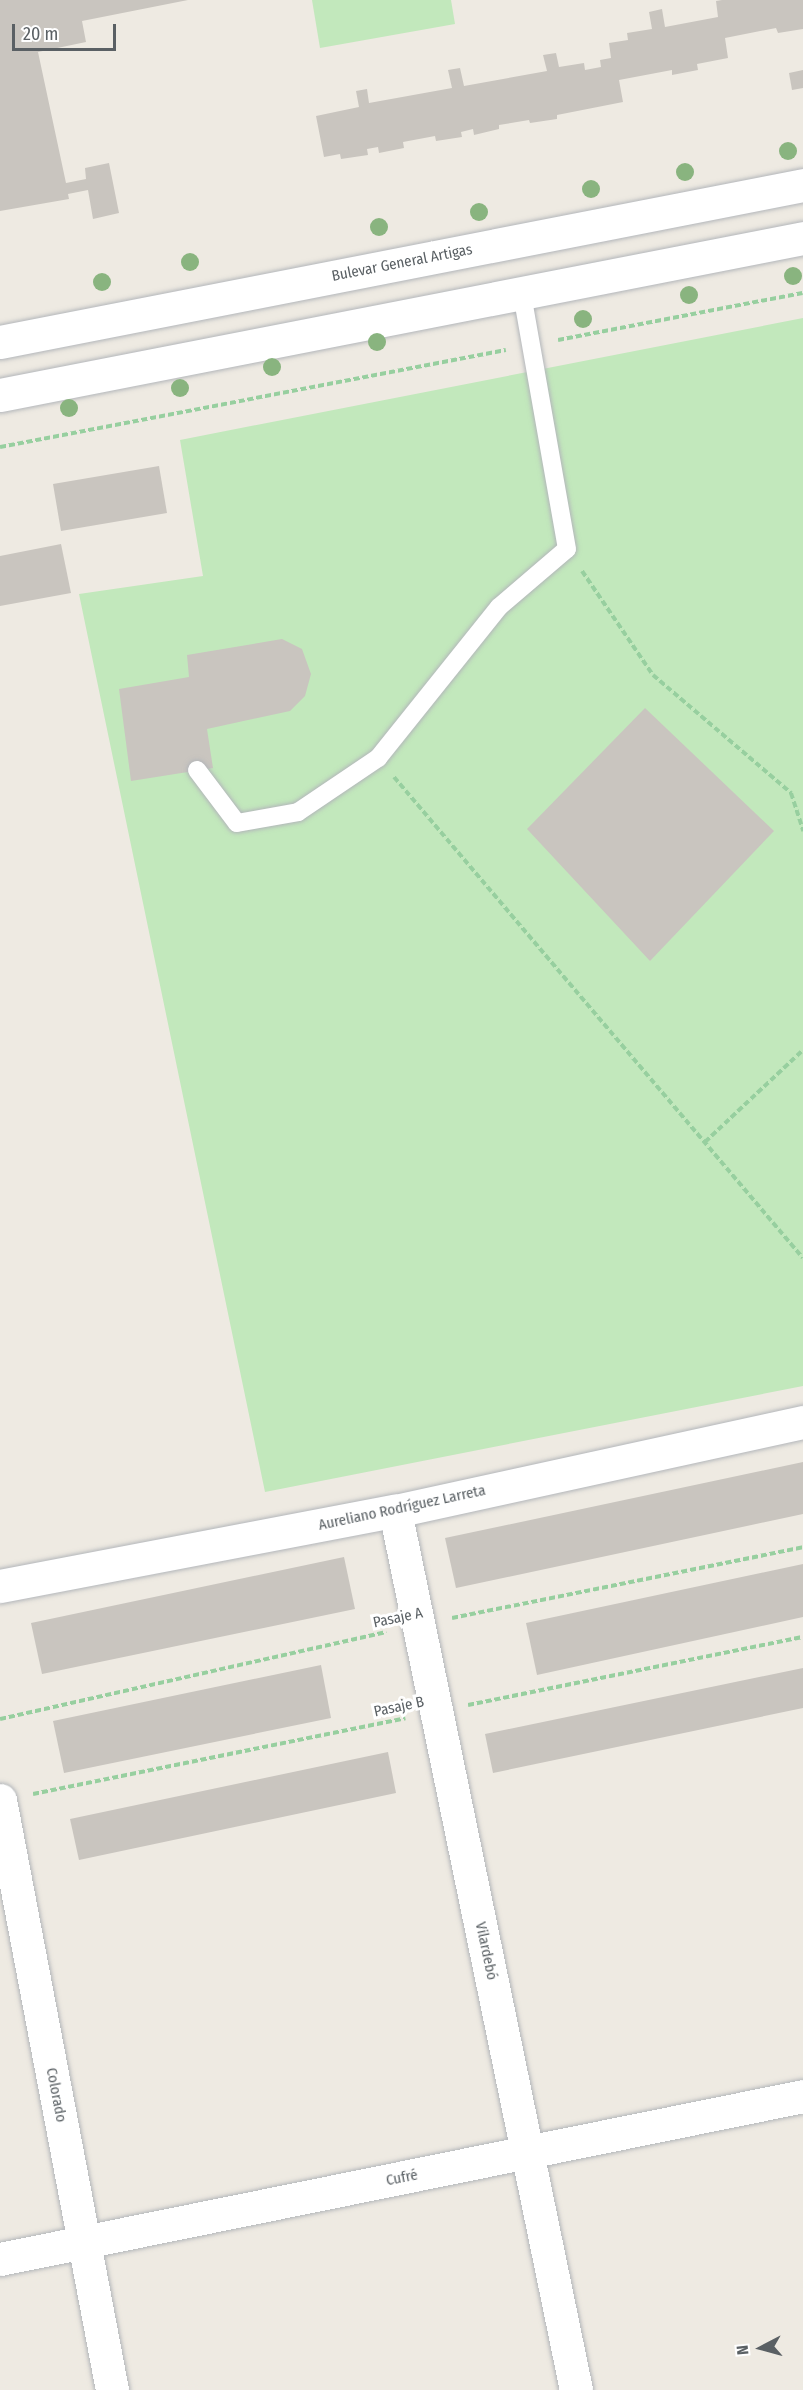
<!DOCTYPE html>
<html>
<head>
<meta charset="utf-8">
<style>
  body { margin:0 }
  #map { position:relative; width:803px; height:2390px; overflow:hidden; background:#eeeae2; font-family:"Fira Sans Condensed",sans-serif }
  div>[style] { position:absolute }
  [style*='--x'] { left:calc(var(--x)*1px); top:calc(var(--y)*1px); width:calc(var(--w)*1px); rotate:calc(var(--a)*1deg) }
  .green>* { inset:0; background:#c2e8bc }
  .building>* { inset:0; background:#c9c5bf }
  .path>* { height:4px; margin-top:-2px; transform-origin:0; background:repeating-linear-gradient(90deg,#97cf9f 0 6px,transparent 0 9px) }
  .roads { filter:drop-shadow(0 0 2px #b3b6ba) drop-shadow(0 0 2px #b3b6ba) }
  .service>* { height:18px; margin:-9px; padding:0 9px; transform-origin:9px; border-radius:9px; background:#fff }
  .minor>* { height:33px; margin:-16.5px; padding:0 16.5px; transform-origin:16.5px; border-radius:16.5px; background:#fff }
  .tertiary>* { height:33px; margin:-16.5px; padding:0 16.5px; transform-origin:16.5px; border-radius:16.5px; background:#fff }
  .secondary>* { height:33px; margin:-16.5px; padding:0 16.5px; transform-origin:16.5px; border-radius:16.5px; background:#fff }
  .trees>* { width:18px; height:18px; margin:-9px; border-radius:50%; background:#89b47f }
  span { translate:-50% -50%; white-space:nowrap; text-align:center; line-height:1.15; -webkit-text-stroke:6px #fff; paint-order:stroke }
  .street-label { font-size:15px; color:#5a6064 }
  .north { position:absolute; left:731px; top:2318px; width:60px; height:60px; -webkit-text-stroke:4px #fff; paint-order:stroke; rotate:264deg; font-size:16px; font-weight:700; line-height:24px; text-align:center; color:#5a6064 }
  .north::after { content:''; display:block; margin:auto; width:21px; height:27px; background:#5a6064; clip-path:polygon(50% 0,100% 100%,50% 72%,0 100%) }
  .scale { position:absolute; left:12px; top:24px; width:104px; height:27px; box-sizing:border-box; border:3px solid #5a6064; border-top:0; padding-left:8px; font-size:18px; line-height:21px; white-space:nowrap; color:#5a6064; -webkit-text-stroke:4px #fff; paint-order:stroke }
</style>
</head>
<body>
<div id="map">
  <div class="green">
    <div style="clip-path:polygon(312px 0,451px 0,455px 24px,320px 48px)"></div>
    <div style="clip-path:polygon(803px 318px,803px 1386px,265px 1492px,79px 594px,203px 576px,180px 440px)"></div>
  </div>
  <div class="building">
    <div style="clip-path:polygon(0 0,188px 0,82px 21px,86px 42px,38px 52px,66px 183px,86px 179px,85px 168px,109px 163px,119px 213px,93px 219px,88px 190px,68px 194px,69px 199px,0 211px)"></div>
    <div style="clip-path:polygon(722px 0,803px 0,803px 29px,778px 33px,776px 28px,725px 38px,728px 58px,697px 64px,698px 70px,672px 75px,672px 70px,619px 80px,623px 102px,557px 115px,557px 119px,530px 123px,529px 120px,499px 125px,499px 129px,474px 135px,473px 129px,461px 132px,462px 137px,436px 141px,435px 136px,403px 142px,404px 148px,379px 153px,378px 147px,367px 149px,368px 155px,341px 159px,340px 154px,324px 157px,316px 116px,359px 107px,356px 91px,367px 89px,369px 103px,452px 88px,448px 70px,460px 68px,464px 86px,547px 71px,543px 55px,556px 53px,559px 67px,584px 63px,585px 70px,601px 67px,600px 60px,611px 58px,609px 43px,628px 40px,627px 33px,652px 29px,649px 12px,662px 9px,665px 27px,718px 17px,716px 1px)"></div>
    <div style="clip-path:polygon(803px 70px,803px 88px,792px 90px,789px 73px)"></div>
    <div style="clip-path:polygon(159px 466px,167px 513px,61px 531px,53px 484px)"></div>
    <div style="clip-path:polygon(61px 544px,71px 593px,0 606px,0 556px)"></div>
    <div style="clip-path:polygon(282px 639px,302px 649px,311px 674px,305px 696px,290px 711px,207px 729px,213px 768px,131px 781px,119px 689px,189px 677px,187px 655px)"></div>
    <div style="clip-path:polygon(645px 708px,774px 831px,650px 961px,527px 829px)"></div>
    <div style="clip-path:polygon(803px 1462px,803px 1514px,456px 1588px,445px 1538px)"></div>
    <div style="clip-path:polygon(344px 1557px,355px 1609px,42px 1674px,31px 1623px)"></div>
    <div style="clip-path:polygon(803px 1564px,803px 1617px,537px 1675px,526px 1623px)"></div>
    <div style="clip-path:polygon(321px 1665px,331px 1718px,64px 1773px,53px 1721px)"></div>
    <div style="clip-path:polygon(803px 1668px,803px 1708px,493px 1773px,485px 1734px)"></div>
    <div style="clip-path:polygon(388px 1752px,396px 1793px,79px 1860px,70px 1819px)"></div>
  </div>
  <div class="path">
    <div style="--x:558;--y:340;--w:249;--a:-10.9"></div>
    <div style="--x:0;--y:447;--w:515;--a:-10.85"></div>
    <div style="--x:582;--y:571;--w:126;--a:55.7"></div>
    <div style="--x:653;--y:675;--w:182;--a:40.5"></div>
    <div style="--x:791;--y:793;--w:40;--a:72"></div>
    <div style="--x:394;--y:777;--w:631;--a:49.63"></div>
    <div style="--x:705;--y:1142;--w:134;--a:-43.2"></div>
    <div style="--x:452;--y:1618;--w:358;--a:-11.4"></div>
    <div style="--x:468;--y:1705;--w:342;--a:-11.5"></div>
    <div style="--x:0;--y:1719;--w:396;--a:-12.7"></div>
    <div style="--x:33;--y:1794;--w:380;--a:-11.5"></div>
  </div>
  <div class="roads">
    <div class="service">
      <div style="--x:197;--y:770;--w:66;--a:53"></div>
      <div style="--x:237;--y:823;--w:62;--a:-10.2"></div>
      <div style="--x:298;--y:812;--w:97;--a:-34"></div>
      <div style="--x:378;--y:758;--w:193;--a:-51.3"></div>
      <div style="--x:499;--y:607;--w:89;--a:-40.5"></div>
      <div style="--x:567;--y:549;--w:260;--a:-100"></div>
    </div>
    <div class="minor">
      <div style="--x:395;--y:1511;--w:897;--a:78.36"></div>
      <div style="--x:0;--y:1586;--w:402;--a:-10.8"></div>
      <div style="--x:395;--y:1511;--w:418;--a:-12.3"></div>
      <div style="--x:0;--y:2259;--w:819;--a:-11.47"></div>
    </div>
    <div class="tertiary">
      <div style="--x:0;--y:1800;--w:601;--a:79.25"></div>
    </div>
    <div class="secondary">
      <div style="--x:0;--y:342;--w:818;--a:-11.06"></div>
      <div style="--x:0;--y:395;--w:818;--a:-11.06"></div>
    </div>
  </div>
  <div class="trees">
    <div style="left:788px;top:151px"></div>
    <div style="left:685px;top:172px"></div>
    <div style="left:591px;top:189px"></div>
    <div style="left:479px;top:212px"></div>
    <div style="left:379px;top:227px"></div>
    <div style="left:190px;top:262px"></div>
    <div style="left:793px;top:276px"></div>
    <div style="left:102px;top:282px"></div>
    <div style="left:689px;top:295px"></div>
    <div style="left:583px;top:319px"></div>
    <div style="left:377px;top:342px"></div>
    <div style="left:272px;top:367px"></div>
    <div style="left:180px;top:388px"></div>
    <div style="left:69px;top:408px"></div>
  </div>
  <div class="street-label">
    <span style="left:402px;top:263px;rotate:-11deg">Bulevar General Artigas</span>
    <span style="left:402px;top:1508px;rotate:-12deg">Aureliano Rodríguez Larreta</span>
    <span style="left:398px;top:1618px;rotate:-12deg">Pasaje A</span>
    <span style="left:399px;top:1707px;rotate:-12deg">Pasaje B</span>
    <span style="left:486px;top:1951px;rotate:78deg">Vilardebó</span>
    <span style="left:56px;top:2095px;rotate:79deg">Colorado</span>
    <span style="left:402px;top:2178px;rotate:-11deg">Cufré</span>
  </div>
  <div class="north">N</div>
  <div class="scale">20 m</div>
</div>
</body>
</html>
